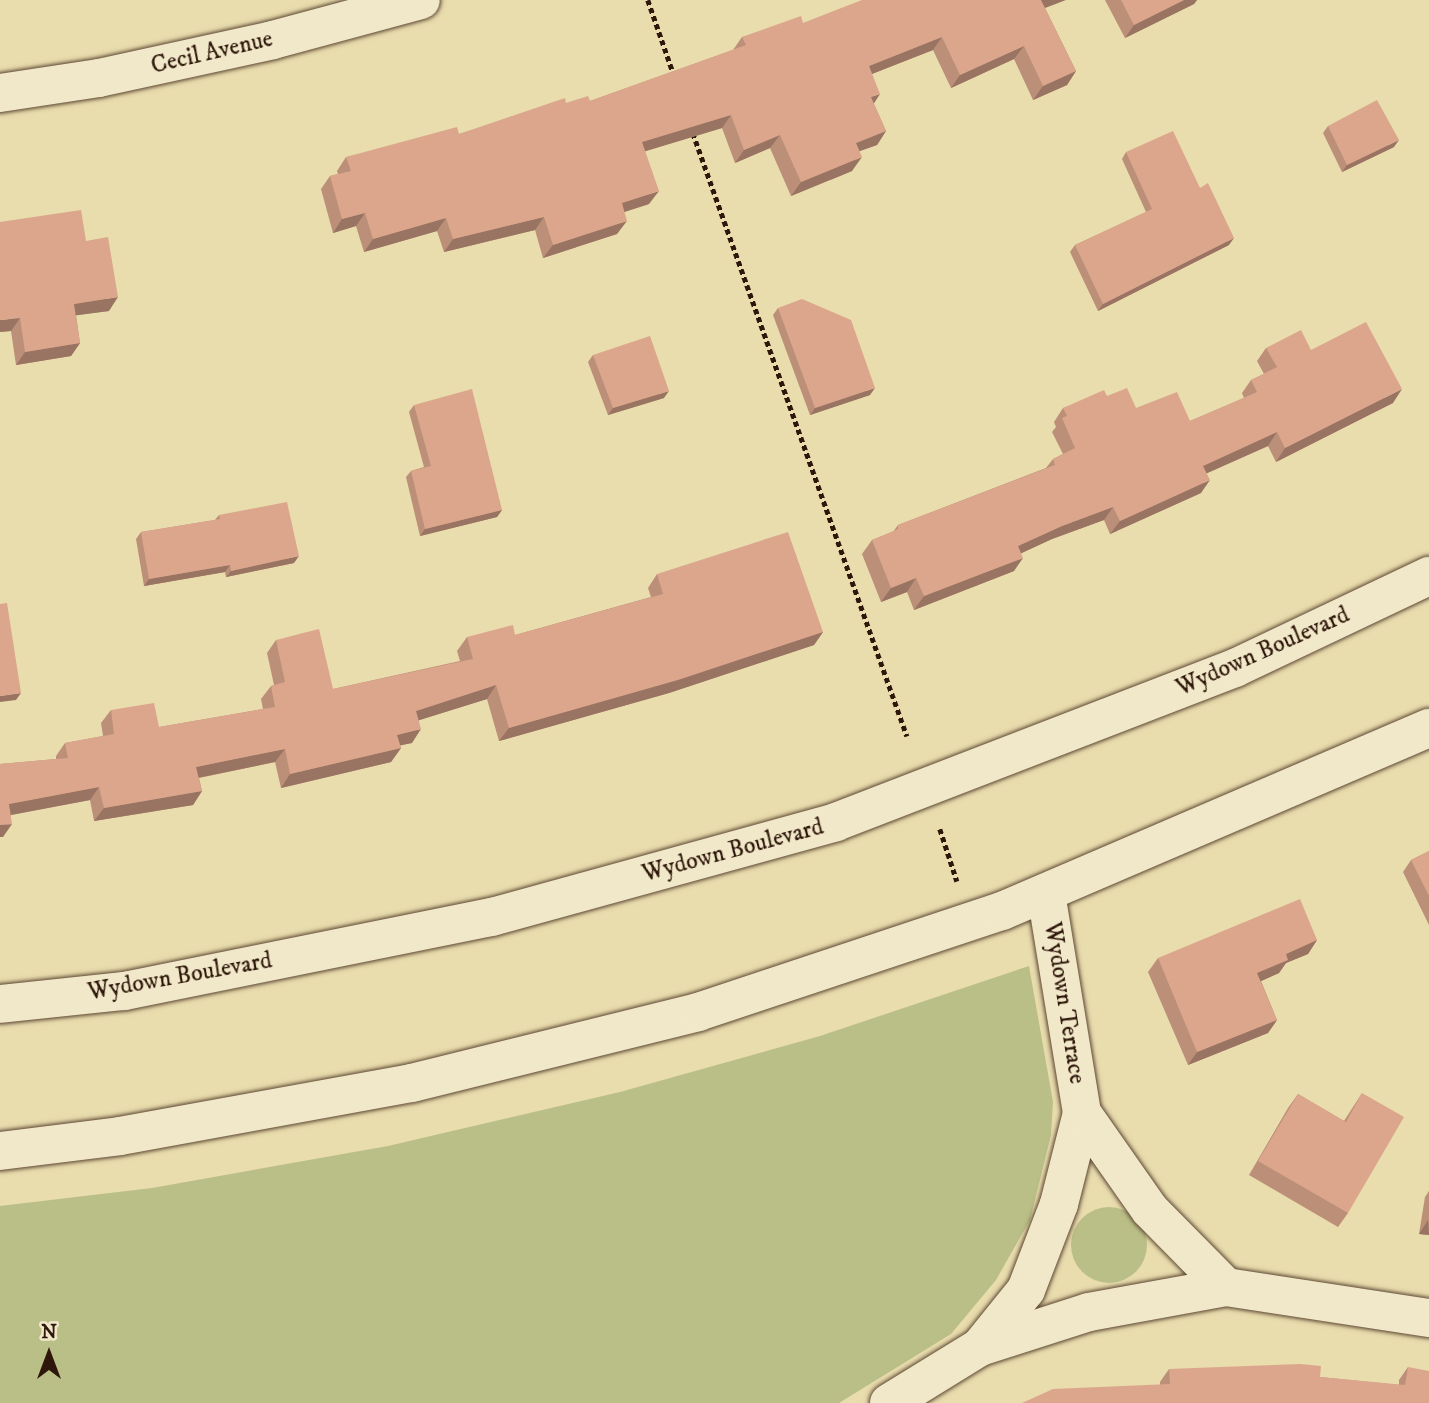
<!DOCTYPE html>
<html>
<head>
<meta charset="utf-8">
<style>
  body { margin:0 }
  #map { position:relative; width:1429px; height:1403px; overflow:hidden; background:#e9dcad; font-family:"IM FELL DW Pica",serif }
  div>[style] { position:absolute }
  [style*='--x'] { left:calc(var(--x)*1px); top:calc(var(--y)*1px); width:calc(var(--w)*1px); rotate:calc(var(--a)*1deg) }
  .green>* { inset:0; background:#babf87 }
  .round { border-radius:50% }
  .path>* { height:4.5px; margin-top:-2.25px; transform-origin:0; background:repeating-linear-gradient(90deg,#2e170a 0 5px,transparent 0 8.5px) }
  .roads { filter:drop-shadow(0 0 2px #5d4833) drop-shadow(0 0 2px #5d4833) }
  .minor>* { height:38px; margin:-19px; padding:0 19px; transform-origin:19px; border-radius:19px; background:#f1e8ca }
  .tertiary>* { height:38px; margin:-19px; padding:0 19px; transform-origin:19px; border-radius:19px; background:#f1e8ca }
  .wall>* { inset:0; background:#bc8f78 }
  .shaded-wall>* { inset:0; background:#997462 }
  .building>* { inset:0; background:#dba68c }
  span { translate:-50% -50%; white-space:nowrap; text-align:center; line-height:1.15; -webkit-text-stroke:5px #f1e8ca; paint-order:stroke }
  .street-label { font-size:24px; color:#2e170a }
  .north { position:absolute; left:14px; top:1319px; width:70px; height:70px; -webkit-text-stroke:5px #f1e8ca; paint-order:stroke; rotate:0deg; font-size:19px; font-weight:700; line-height:28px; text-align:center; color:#2e170a }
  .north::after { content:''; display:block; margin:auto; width:24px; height:32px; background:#2e170a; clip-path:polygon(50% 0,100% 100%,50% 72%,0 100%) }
</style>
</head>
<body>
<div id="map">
  <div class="green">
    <div style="clip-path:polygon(1029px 966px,1053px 1102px,1051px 1135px,1030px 1220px,996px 1280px,951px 1334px,839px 1403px,0 1403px,0 1206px,152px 1188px,388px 1146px,620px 1092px,820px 1036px)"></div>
    <div class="round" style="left:1071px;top:1207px;width:76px;height:76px"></div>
  </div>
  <div class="path">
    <div style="--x:648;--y:0;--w:79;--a:70.9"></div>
    <div style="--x:693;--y:133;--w:640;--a:70.46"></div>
    <div style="--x:940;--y:829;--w:55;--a:71.9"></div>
  </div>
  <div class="roads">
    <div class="minor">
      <div style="--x:0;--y:93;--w:100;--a:-8.6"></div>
      <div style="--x:99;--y:78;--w:178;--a:-12.3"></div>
      <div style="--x:273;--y:40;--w:153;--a:-15.1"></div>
      <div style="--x:1082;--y:1113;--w:118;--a:55"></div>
      <div style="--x:1150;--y:1210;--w:108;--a:45.4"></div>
      <div style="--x:980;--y:1347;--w:73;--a:-51.1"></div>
      <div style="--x:1026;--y:1290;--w:92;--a:-69"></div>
      <div style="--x:1059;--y:1204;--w:94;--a:-75.8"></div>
      <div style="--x:1082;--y:1113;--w:222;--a:-99.3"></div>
      <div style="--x:889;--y:1403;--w:107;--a:-31.6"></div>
      <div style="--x:980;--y:1347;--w:114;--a:-17.8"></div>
      <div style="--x:1089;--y:1312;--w:139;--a:-10.3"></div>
      <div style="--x:1226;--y:1287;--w:205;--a:8.7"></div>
    </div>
    <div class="tertiary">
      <div style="--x:0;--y:1004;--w:125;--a:-6"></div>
      <div style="--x:124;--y:991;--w:375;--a:-11.4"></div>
      <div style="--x:492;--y:917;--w:357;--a:-15.4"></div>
      <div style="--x:836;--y:822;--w:428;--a:-21.1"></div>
      <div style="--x:1235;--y:668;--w:215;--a:-25.4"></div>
      <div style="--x:0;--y:1151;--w:121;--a:-7.1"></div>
      <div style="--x:120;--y:1136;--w:297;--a:-10.3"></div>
      <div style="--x:412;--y:1083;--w:295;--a:-13.9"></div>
      <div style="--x:698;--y:1012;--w:320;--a:-18.4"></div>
      <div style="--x:1002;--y:911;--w:465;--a:-23.2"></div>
    </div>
  </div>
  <div class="wall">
    <div style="clip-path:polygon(1105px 0,1197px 0,1194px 4px,1125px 38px)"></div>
    <div style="clip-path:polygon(1045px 8px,1076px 71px,1067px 85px,1033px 100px,1014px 59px,951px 88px,933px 50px,872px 74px,874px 104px,886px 131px,877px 145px,859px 151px,852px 171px,791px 196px,770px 148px,735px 163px,722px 128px,645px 151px,649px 204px,624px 212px,617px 234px,543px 258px,535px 230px,444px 252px,437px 231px,364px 252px,356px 226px,333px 233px,321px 189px,330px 176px,338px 174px,337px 171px,346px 157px,459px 134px,566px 103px,590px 101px,733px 50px,742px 37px,803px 23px)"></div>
    <div style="clip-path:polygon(1328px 126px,1394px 147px,1342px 172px,1323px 133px)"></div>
    <div style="clip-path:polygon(1126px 152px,1200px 188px,1229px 245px,1098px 311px,1070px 252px,1075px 245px,1146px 212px,1122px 159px)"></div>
    <div style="clip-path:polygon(86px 241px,109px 311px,76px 315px,80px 343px,71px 356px,16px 365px,11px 331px,0 332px)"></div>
    <div style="clip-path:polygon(778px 308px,870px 395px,810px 415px,773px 315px)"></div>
    <div style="clip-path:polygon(1266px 348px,1311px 350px,1393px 403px,1276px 462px,1268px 446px,1207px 473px,1201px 493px,1110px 534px,1104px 520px,1052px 539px,1021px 553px,1014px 571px,914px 610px,907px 592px,881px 602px,862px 554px,872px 540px,893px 532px,898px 525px,1046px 468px,1053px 459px,1063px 454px,1052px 432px,1056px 427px,1054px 422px,1063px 408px,1107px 396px,1136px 408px,1190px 421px,1244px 398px,1242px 393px,1251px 380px,1264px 374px,1257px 361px)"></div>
    <div style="clip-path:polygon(593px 355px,664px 398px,608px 415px,588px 362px)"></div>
    <div style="clip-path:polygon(414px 405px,502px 510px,497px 517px,420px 536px,406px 477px,411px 471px,424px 467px,409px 412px)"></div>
    <div style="clip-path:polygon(219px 515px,294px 563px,226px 577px,225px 572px,144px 586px,136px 539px,141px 532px,215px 520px)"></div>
    <div style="clip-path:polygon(657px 574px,823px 632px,814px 645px,669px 693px,499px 741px,487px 699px,419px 720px,412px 743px,400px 745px,401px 748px,391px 762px,281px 788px,275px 762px,199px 778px,202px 791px,193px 805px,94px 821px,90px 800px,11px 815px,3px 837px,0 837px,0 764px,56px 759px,56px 756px,65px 743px,103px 736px,101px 723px,111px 710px,159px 727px,263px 709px,261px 699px,271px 686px,274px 685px,267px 653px,276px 640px,333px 689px,460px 661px,457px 651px,467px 637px,515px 635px,651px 597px,648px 588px)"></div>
    <div style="clip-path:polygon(1429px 851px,1429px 925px,1403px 872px,1411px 860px)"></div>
    <div style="clip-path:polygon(1317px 940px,1308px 954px,1286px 963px,1279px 973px,1261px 981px,1277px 1020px,1268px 1033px,1188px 1065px,1148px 972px,1158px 958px)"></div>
    <div style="clip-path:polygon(1362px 1093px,1348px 1213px,1338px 1227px,1249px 1175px,1288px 1108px,1298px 1094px,1344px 1121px)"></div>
    <div style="clip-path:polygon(1429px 1191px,1429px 1235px,1419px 1234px,1425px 1197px)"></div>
    <div style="clip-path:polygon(1408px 1367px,1429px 1403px,1160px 1385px,1160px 1382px,1169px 1369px,1320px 1377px,1399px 1385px,1399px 1380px)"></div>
  </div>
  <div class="shaded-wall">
    <div style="clip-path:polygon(1041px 0,1066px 0,1032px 13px)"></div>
    <div style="clip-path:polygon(1184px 0,1197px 0,1194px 4px,1125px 38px,1134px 25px)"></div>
    <div style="clip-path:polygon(942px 37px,933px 50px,859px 79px,869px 66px)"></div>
    <div style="clip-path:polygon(1024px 46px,1014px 59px,951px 88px,960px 75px)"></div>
    <div style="clip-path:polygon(1076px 71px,1067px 85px,1033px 100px,1043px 86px)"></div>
    <div style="clip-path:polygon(880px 94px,871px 108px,871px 97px)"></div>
    <div style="clip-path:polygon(731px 115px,722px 128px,633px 155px,642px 142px)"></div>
    <div style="clip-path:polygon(886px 131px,877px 145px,846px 156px,856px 143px)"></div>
    <div style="clip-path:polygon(780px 135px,770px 148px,735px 163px,744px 150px)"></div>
    <div style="clip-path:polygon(1399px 140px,1394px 147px,1342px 172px,1347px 165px)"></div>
    <div style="clip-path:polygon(862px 157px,852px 171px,791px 196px,801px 182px)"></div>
    <div style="clip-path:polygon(659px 191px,649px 204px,612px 216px,622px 203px)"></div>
    <div style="clip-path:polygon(365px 213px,356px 226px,333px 233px,342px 219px)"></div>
    <div style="clip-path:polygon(544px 217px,535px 230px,444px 252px,453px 239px)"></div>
    <div style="clip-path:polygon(446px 218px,437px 231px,364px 252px,373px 239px)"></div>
    <div style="clip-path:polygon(627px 221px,617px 234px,543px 258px,553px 245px)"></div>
    <div style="clip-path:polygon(1234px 238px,1229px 245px,1098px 311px,1103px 304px)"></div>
    <div style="clip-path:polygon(118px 297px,109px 311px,64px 317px,74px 304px)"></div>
    <div style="clip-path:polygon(20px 318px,11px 331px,0 332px,0 320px)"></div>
    <div style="clip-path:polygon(80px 343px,71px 356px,16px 365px,25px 352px)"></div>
    <div style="clip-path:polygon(875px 388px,870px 395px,810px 415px,815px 408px)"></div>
    <div style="clip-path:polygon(1402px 389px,1393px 403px,1276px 462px,1285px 448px)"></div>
    <div style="clip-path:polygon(669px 391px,664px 398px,608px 415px,613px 408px)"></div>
    <div style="clip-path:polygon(1277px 432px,1268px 446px,1194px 479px,1203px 466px)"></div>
    <div style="clip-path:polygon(1210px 480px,1201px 493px,1110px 534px,1120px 521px)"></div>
    <div style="clip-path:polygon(1113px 507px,1104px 520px,1052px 539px,1009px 559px,1018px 546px,1062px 526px)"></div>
    <div style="clip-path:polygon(502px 510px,497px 517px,420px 536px,425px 529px)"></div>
    <div style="clip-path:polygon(299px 556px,294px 563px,226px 577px,231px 571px)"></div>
    <div style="clip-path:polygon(1023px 558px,1014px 571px,914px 610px,924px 596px)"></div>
    <div style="clip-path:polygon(230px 565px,225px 572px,144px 586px,149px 579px)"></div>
    <div style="clip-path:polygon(916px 578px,907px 592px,881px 602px,891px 588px)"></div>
    <div style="clip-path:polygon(823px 632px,814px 645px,669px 693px,499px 741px,509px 728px)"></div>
    <div style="clip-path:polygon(496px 685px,487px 699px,407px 724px,416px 711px)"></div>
    <div style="clip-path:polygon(21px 693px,16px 700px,0 702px,0 696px)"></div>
    <div style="clip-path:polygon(421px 729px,412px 743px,388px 748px,397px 735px)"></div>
    <div style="clip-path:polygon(401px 748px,391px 762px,281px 788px,290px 774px)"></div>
    <div style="clip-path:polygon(285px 749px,275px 762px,187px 780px,196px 767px)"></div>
    <div style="clip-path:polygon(99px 787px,90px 800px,0 817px,9px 804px)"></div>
    <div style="clip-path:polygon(202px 791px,193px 805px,94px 821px,104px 808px)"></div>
    <div style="clip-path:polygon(12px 824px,3px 837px,0 837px,0 825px)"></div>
    <div style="clip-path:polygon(1317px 940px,1308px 954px,1286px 963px,1279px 973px,1248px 987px,1257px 973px,1286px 954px)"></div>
    <div style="clip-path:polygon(1277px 1020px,1268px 1033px,1188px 1065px,1197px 1052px)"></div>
    <div style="clip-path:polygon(1428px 1220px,1429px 1235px,1419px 1234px)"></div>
  </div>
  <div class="building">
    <div style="clip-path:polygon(862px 0,1041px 0,1076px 71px,1043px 86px,1024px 46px,960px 75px,942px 37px,869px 66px,880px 94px,871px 97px,886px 131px,856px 143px,862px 157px,801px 182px,780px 135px,744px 150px,731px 115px,642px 142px,659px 191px,622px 203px,627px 221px,553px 245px,544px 217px,453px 239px,446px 218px,373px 239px,365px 213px,342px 219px,330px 176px,351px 171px,346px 157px,457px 127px,459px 134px,565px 98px,566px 103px,588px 96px,590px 101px,746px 45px,742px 37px,801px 16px,803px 23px)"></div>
    <div style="clip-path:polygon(1121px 0,1184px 0,1134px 25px)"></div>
    <div style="clip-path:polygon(1377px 100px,1399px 140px,1347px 165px,1328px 126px)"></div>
    <div style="clip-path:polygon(1173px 131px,1200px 188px,1208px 183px,1234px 238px,1103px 304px,1075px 245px,1152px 209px,1126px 152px)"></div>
    <div style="clip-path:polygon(81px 210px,86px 241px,108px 237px,118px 297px,74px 304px,80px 343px,25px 352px,20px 318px,0 320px,0 222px)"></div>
    <div style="clip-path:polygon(802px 299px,851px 320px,875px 388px,815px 408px,778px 308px)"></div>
    <div style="clip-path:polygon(1366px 322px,1402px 389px,1285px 448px,1277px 432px,1203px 466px,1210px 480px,1120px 521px,1113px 507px,1062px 526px,1018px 546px,1023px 558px,924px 596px,916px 578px,891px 588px,872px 540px,898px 529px,898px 525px,1055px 465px,1053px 459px,1075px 448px,1062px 418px,1067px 416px,1063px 408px,1104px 390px,1107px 396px,1127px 388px,1136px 408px,1177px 392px,1190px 421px,1257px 392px,1251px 380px,1277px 367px,1266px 348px,1301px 330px,1311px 350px)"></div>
    <div style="clip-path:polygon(650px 336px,669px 391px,613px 408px,593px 355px)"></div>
    <div style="clip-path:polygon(472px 389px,502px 510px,425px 529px,411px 471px,431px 466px,414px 405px)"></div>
    <div style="clip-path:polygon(287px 502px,299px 556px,231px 571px,230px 565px,149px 579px,141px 532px,220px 519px,219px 515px)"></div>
    <div style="clip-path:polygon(788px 532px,823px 632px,678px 680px,509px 728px,496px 685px,416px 711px,421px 729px,397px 735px,401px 748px,290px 774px,285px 749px,196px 767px,202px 791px,104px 808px,99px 787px,9px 804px,12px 824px,0 825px,0 764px,68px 758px,65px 743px,114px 734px,111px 710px,154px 703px,159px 727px,275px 707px,271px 686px,285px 682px,276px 640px,319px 629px,333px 689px,473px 659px,467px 637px,513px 625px,515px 635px,663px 594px,657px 574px)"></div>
    <div style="clip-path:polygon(7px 603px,21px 693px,0 696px,0 604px)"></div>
    <div style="clip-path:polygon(1429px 851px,1429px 896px,1411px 860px)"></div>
    <div style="clip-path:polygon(1300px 899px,1317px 940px,1286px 954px,1288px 960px,1257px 973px,1277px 1020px,1197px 1052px,1158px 958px)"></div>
    <div style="clip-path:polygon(1362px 1093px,1404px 1117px,1348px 1213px,1258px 1161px,1298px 1094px,1346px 1122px)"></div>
    <div style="clip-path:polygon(1300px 1364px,1321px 1366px,1320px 1377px,1405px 1385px,1408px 1367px,1429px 1371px,1429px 1403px,1022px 1403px,1053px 1389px,1170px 1384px,1169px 1369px)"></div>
  </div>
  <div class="street-label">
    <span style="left:212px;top:53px;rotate:-13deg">Cecil Avenue</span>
    <span style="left:1263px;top:652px;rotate:-24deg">Wydown Boulevard</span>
    <span style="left:733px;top:851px;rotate:-15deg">Wydown Boulevard</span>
    <span style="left:180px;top:977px;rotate:-10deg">Wydown Boulevard</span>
    <span style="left:1064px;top:1003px;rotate:81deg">Wydown Terrace</span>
  </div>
  <div class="north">N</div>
</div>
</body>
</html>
